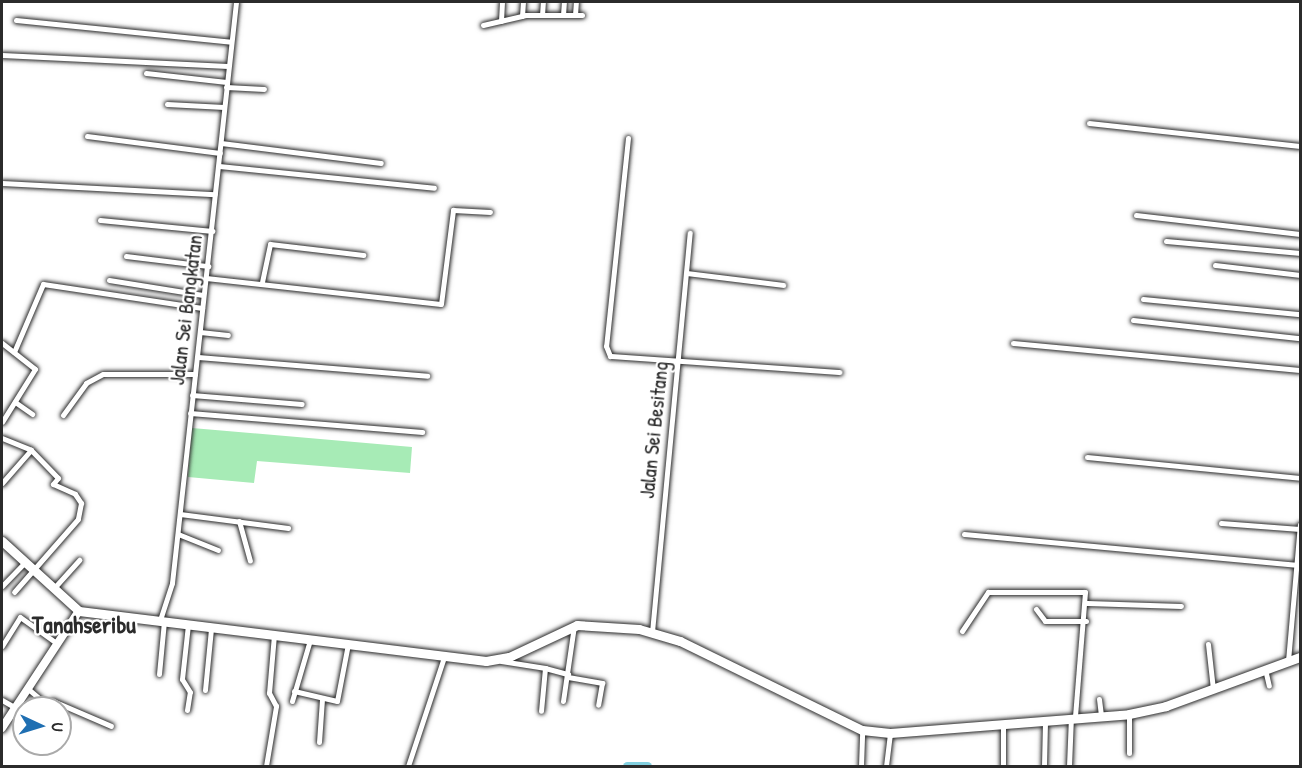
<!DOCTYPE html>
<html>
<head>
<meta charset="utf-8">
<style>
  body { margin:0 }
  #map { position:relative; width:1302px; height:768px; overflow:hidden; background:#fff; font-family:"Patrick Hand",sans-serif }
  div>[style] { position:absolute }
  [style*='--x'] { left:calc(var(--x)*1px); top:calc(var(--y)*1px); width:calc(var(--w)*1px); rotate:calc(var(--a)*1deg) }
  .green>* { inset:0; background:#a7ebb6 }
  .river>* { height:9px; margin:-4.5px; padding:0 4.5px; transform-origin:4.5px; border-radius:4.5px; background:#82d0e0 }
  .roads { filter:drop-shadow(0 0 2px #2b2b2b) drop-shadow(0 0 2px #2b2b2b) }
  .street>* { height:5px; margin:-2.5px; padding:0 2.5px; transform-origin:2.5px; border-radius:2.5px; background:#fff }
  .secondary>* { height:8px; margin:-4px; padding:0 4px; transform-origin:4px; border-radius:4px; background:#fff }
  .primary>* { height:9px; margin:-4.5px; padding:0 4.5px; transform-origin:4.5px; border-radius:4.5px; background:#fff }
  span { translate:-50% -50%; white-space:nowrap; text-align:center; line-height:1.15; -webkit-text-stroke:4.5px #fff; paint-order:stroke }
  .street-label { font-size:21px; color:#2b2b2b }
  .quarter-label { font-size:24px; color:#2b2b2b; font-weight:700 }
  .frame { position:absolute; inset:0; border:3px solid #2b2b2b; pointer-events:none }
  .north { position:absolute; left:12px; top:696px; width:60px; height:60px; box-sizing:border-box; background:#fff; border:2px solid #aaa; border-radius:50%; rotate:94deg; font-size:16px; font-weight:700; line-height:24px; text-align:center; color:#2b2b2b }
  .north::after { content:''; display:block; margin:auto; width:21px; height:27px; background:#1f6fb2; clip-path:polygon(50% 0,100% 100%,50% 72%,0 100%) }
</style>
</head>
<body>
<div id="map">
  <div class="green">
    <div style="clip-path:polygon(192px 428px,412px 447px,410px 473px,257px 461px,254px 483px,188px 477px)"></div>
  </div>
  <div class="river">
    <div style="--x:627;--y:766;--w:20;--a:0"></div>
  </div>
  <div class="roads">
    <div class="street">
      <div style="--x:542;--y:15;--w:13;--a:-86"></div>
      <div style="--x:563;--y:15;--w:13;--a:-86"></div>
      <div style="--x:575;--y:15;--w:13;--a:-86"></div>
      <div style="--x:522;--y:16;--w:14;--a:-86"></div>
      <div style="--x:16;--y:20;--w:216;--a:5.8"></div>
      <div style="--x:501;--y:21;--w:19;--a:-87"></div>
      <div style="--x:483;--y:25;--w:44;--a:-13.1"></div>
      <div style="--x:526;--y:15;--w:56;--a:0"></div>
      <div style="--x:2;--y:55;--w:226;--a:2.8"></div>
      <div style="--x:146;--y:73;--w:81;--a:6.4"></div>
      <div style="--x:226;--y:87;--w:38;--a:3"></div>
      <div style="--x:167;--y:104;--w:57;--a:3"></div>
      <div style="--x:1089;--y:123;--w:212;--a:6.2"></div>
      <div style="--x:87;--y:136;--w:134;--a:7.3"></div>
      <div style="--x:628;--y:138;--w:209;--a:96"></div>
      <div style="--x:606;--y:346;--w:11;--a:68"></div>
      <div style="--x:610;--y:356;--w:230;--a:4"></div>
      <div style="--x:221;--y:143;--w:161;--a:7.1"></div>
      <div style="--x:219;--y:166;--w:216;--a:5.8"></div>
      <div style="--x:2;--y:183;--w:213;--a:3"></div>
      <div style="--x:1136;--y:215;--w:165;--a:6.6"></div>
      <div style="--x:100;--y:220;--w:113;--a:5.6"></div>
      <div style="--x:1166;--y:241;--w:135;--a:5.1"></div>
      <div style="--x:126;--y:256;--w:83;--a:7"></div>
      <div style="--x:1215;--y:265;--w:86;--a:6.7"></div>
      <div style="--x:687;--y:273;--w:97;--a:7.1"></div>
      <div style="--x:206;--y:278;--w:236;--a:6.3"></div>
      <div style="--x:441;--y:304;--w:95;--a:-82.7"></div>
      <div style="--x:453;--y:210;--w:37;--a:3"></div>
      <div style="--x:109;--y:280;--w:95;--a:9.1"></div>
      <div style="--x:262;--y:282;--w:39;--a:-78"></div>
      <div style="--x:270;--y:244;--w:94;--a:6.7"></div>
      <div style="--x:1143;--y:299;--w:158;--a:5.5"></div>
      <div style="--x:1133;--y:320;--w:168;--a:6.2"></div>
      <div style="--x:200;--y:332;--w:28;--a:6"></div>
      <div style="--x:2;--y:343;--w:42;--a:38.2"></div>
      <div style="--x:35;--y:369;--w:62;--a:121.9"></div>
      <div style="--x:1013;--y:343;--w:288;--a:5.4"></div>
      <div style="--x:14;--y:352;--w:74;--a:-66.9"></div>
      <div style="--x:43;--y:284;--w:161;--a:8.6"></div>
      <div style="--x:198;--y:357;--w:230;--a:4.7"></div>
      <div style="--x:192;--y:395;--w:110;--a:4.7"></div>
      <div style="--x:15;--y:402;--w:21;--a:35"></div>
      <div style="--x:190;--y:413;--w:233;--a:4.7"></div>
      <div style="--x:63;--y:415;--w:39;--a:-54"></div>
      <div style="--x:86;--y:383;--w:19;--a:-28"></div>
      <div style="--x:103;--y:374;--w:92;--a:0"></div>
      <div style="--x:2;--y:438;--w:31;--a:22"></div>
      <div style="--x:31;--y:450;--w:39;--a:46"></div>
      <div style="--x:58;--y:478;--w:8;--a:130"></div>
      <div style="--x:53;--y:484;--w:24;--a:24"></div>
      <div style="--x:75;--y:494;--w:11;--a:56"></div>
      <div style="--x:81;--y:503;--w:16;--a:101"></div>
      <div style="--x:78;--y:519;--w:97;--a:131.2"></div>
      <div style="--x:1087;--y:457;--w:214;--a:5.6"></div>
      <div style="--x:2;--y:483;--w:44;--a:-48.7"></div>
      <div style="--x:180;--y:514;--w:109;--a:7.4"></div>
      <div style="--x:239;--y:521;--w:41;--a:74.6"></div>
      <div style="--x:1221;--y:523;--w:79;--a:4.3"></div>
      <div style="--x:178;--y:534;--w:43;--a:21.8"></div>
      <div style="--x:964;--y:534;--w:333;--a:5.3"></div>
      <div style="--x:2;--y:586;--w:33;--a:-46"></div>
      <div style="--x:54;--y:588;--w:38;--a:-48"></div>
      <div style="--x:1087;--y:603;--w:94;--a:1.8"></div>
      <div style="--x:1036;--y:609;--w:15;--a:53"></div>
      <div style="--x:1045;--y:621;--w:41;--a:0"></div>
      <div style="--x:160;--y:620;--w:39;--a:-72"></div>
      <div style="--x:172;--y:583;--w:585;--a:-83.71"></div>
      <div style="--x:962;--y:631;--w:47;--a:-56.3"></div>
      <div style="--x:988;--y:592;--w:97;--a:0"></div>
      <div style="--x:1085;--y:592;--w:125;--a:94.6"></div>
      <div style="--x:652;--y:632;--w:401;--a:-84.6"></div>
      <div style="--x:1208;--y:644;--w:45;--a:83.7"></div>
      <div style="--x:2;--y:646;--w:34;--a:-58"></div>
      <div style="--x:20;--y:617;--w:43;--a:35.5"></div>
      <div style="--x:501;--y:661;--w:45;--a:9"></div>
      <div style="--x:545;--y:668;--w:43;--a:95.3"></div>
      <div style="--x:1288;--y:661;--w:137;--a:-85"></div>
      <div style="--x:545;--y:668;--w:24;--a:15"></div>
      <div style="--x:1265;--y:669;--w:17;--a:77"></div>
      <div style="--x:159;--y:674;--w:53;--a:-84.6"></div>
      <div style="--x:568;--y:677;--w:35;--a:10"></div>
      <div style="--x:602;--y:683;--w:22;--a:100"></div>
      <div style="--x:27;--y:688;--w:25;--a:40"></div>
      <div style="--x:46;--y:704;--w:8;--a:-23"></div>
      <div style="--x:53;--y:701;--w:63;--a:23.3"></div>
      <div style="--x:205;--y:690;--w:61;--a:-84.4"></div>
      <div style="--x:294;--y:691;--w:44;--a:13.1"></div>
      <div style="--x:337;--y:701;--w:58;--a:-79.1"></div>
      <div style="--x:1099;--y:699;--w:16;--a:83"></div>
      <div style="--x:2;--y:700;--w:16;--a:30"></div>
      <div style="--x:292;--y:701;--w:64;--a:-73.6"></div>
      <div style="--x:563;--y:701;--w:76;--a:-81.7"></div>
      <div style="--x:187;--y:710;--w:18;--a:-81"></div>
      <div style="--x:190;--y:692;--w:15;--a:-122"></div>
      <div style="--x:182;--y:679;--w:54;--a:-83.7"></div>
      <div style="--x:1003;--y:724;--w:42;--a:90"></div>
      <div style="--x:319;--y:742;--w:43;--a:-86"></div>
      <div style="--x:1129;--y:753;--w:39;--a:-90"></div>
      <div style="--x:266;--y:766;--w:61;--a:-80.5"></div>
      <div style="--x:276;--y:706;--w:15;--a:-118"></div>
      <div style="--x:269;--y:693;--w:58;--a:-85.1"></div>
      <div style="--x:408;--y:766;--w:115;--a:-71.7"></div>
      <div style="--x:861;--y:766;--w:36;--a:-88"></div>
      <div style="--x:886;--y:766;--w:33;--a:-83"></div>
      <div style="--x:1044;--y:766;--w:45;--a:-88.7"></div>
      <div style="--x:1069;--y:766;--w:49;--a:-87.7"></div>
    </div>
    <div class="secondary">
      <div style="--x:2;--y:728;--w:140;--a:-56.7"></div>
    </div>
    <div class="primary">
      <div style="--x:2;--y:541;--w:104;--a:42.3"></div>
      <div style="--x:79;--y:611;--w:410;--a:7"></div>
      <div style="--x:486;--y:661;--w:23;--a:-10"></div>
      <div style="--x:509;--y:657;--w:75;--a:-25.2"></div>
      <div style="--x:577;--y:625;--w:62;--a:3.7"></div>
      <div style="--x:639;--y:629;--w:43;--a:16.3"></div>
      <div style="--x:680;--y:641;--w:203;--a:26.1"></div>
      <div style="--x:862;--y:730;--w:28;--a:6"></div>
      <div style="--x:890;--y:733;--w:240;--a:-4.5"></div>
      <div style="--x:1129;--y:714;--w:38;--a:-12"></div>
      <div style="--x:1166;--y:706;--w:143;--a:-20.1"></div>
    </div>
  </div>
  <div class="street-label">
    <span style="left:186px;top:310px;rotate:-83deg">Jalan Sei Bangkatan</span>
    <span style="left:654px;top:430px;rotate:-84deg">Jalan Sei Besitang</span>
  </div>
  <div class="quarter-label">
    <span style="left:84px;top:625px">Tanahseribu</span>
  </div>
  <div class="frame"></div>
  <div class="north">U</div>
</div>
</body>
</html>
